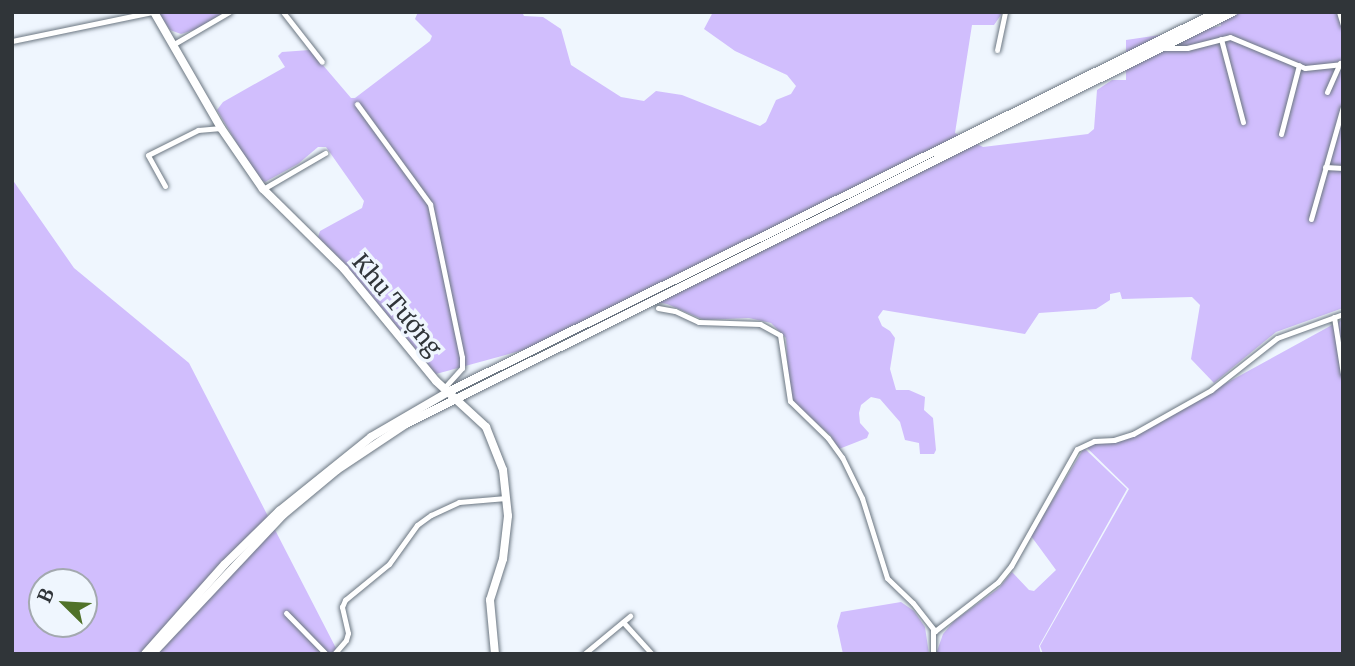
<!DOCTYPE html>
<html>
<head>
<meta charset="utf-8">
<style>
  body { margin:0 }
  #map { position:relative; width:1355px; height:666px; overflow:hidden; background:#eff6fe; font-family:Merriweather,serif }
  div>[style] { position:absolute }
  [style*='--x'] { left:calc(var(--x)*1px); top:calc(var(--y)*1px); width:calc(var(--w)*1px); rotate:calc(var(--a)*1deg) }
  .green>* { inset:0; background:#d1befd }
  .roads { filter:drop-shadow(0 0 2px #6b7681) drop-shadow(0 0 2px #6b7681) }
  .street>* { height:5px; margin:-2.5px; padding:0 2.5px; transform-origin:2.5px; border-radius:2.5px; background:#fff }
  .secondary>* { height:8px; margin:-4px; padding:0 4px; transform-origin:4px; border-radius:4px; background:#fff }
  span { translate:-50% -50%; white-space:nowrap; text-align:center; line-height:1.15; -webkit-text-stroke:7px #eff6fe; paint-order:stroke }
  .street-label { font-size:23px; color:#303539 }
  .frame { position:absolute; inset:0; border:14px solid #303539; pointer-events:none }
  .north { position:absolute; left:28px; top:568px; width:70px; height:70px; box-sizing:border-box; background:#eff6fe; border:2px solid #a3a9af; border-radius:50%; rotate:294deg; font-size:19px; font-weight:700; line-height:28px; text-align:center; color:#303539 }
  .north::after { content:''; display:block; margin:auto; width:24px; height:32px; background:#507229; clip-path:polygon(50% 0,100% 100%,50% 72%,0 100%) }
</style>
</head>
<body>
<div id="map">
  <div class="green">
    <div style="clip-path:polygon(158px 12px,225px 12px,197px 29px,181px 34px,170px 30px)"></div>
    <div style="clip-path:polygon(418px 12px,522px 12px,524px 16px,543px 17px,561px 29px,571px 65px,621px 97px,644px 101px,656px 91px,682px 95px,760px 126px,766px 122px,776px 100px,791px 94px,796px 86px,787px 75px,735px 51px,704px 29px,713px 12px,1003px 12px,994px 25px,972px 25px,955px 133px,983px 147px,1088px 134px,1094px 129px,1097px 90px,1112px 80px,1126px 80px,1126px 40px,1221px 26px,1218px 12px,1343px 12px,1343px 308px,1276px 332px,1214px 383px,1191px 359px,1200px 305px,1192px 297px,1122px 299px,1120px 292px,1110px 294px,1110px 300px,1096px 309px,1039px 313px,1025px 334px,883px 310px,878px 317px,882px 326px,890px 331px,895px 338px,890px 369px,896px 390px,909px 390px,925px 397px,924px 410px,933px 418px,936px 450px,934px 454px,920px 454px,919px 443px,905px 440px,900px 422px,880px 399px,871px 397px,861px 405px,859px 413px,860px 423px,869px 433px,867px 438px,839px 449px,830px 435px,795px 404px,789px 393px,786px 338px,771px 323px,749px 318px,704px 320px,667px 304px,657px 302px,567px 338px,436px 374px,346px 265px,318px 237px,320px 231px,362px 208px,364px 201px,326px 147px,318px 147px,298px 164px,265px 182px,258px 179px,217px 110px,223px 102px,285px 67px,278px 56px,282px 52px,310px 50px,351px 98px,355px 98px,430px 41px,432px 36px,415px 19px)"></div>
    <div style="clip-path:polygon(evenodd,12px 179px,74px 268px,189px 363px,339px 654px,12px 654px,12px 179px,42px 582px,84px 582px,84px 624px,42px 624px,42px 582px)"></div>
    <div style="clip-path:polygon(1343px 319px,1343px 654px,1043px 654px,1040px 646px,1129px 489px,1083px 444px,1133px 434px)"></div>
    <div style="clip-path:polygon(1084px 448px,1127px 489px,1039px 646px,1041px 654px,936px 654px,943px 634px,954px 621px,999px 588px,1012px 572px,1029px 590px,1034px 591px,1056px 570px,1031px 536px)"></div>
    <div style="clip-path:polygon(901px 602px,914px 611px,925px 627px,929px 654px,843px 654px,837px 626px,841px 612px)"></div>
  </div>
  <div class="roads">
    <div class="street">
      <div style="--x:283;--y:12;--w:63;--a:52"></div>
      <div style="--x:1339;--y:12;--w:14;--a:73"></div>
      <div style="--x:1221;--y:39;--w:86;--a:75.2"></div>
      <div style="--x:12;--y:41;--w:143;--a:-11.7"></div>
      <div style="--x:174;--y:44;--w:64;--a:-30.2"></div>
      <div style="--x:1165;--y:48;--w:22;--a:0"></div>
      <div style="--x:1187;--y:48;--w:44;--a:-14.3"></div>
      <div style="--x:1230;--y:37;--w:81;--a:22.5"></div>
      <div style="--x:1305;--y:68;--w:38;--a:-6"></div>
      <div style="--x:997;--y:50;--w:39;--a:-78"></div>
      <div style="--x:1327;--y:92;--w:32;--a:-66"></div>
      <div style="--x:357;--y:104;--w:124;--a:53.9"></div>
      <div style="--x:430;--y:204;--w:156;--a:78.2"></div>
      <div style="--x:462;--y:357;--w:11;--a:90"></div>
      <div style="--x:462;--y:368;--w:27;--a:132"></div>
      <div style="--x:1281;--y:134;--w:71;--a:-75.4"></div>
      <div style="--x:1325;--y:167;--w:18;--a:3"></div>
      <div style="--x:165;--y:186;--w:35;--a:-119"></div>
      <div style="--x:148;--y:155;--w:56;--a:-26.6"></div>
      <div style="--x:198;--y:130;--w:23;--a:-5"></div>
      <div style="--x:263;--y:189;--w:72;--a:-30.1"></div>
      <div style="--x:1311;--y:219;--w:116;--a:-74.1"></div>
      <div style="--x:658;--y:308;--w:17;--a:10"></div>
      <div style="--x:675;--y:311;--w:26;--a:25"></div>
      <div style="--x:699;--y:322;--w:61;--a:1.9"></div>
      <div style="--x:760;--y:324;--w:23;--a:29"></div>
      <div style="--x:780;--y:335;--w:67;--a:81.4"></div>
      <div style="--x:790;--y:401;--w:53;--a:44.2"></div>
      <div style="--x:828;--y:438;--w:24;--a:54"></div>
      <div style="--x:842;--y:457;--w:46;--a:64"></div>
      <div style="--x:862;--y:498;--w:84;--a:72.6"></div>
      <div style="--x:887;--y:578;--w:36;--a:44"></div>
      <div style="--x:913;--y:603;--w:36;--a:52"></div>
      <div style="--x:935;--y:631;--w:80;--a:-37.9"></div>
      <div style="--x:998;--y:582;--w:21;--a:-51"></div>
      <div style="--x:1011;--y:566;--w:134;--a:-60.6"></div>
      <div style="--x:1077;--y:449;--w:19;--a:-25"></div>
      <div style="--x:1094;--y:441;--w:20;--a:-3"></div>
      <div style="--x:1114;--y:440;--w:20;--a:-18"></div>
      <div style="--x:1133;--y:434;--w:90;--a:-29.4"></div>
      <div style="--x:1211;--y:390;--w:84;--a:-38.2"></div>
      <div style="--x:1277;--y:338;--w:70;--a:-20"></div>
      <div style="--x:1334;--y:317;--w:58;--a:81"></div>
      <div style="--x:286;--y:613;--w:57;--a:45.7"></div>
      <div style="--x:623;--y:622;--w:43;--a:47.8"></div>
      <div style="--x:334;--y:654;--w:18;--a:-49"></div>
      <div style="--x:346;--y:640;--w:7;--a:-74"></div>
      <div style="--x:348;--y:633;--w:27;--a:-103"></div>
      <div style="--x:342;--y:607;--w:8;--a:-67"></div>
      <div style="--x:345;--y:600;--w:57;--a:-39.3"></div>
      <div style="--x:389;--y:564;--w:48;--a:-54.3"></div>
      <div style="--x:417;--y:525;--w:17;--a:-36"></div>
      <div style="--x:431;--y:515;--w:31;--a:-25"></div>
      <div style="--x:459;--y:502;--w:47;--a:-4.9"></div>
      <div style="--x:584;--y:654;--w:60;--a:-39.6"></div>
      <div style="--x:933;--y:654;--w:25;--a:-90"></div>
    </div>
    <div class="secondary">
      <div style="--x:154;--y:12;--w:134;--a:60"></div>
      <div style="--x:221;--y:128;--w:74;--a:55.5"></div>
      <div style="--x:263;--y:189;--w:114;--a:44.6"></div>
      <div style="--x:344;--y:269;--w:145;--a:50.6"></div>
      <div style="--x:436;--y:381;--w:68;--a:42.6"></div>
      <div style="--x:486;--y:427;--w:46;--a:68.4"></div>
      <div style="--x:503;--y:470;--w:46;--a:83.8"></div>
      <div style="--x:508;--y:516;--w:43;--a:96.6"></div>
      <div style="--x:503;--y:559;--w:43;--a:107.6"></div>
      <div style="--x:490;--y:600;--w:54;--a:84.7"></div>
      <div style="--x:145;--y:654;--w:120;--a:-48.4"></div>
      <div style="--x:225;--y:564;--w:76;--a:-44.5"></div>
      <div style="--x:279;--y:511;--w:118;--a:-38.8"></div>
      <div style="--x:371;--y:437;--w:89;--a:-30.3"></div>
      <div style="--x:448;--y:392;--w:858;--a:-26.3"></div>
      <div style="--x:152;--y:654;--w:191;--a:-46.7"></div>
      <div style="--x:283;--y:515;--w:70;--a:-39.8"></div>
      <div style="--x:337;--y:470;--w:83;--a:-33.7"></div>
      <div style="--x:406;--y:424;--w:924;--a:-26.48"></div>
    </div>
  </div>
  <div class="street-label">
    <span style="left:397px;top:305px;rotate:50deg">Khu Tượng</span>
  </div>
  <div class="frame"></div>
  <div class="north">B</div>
</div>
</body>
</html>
